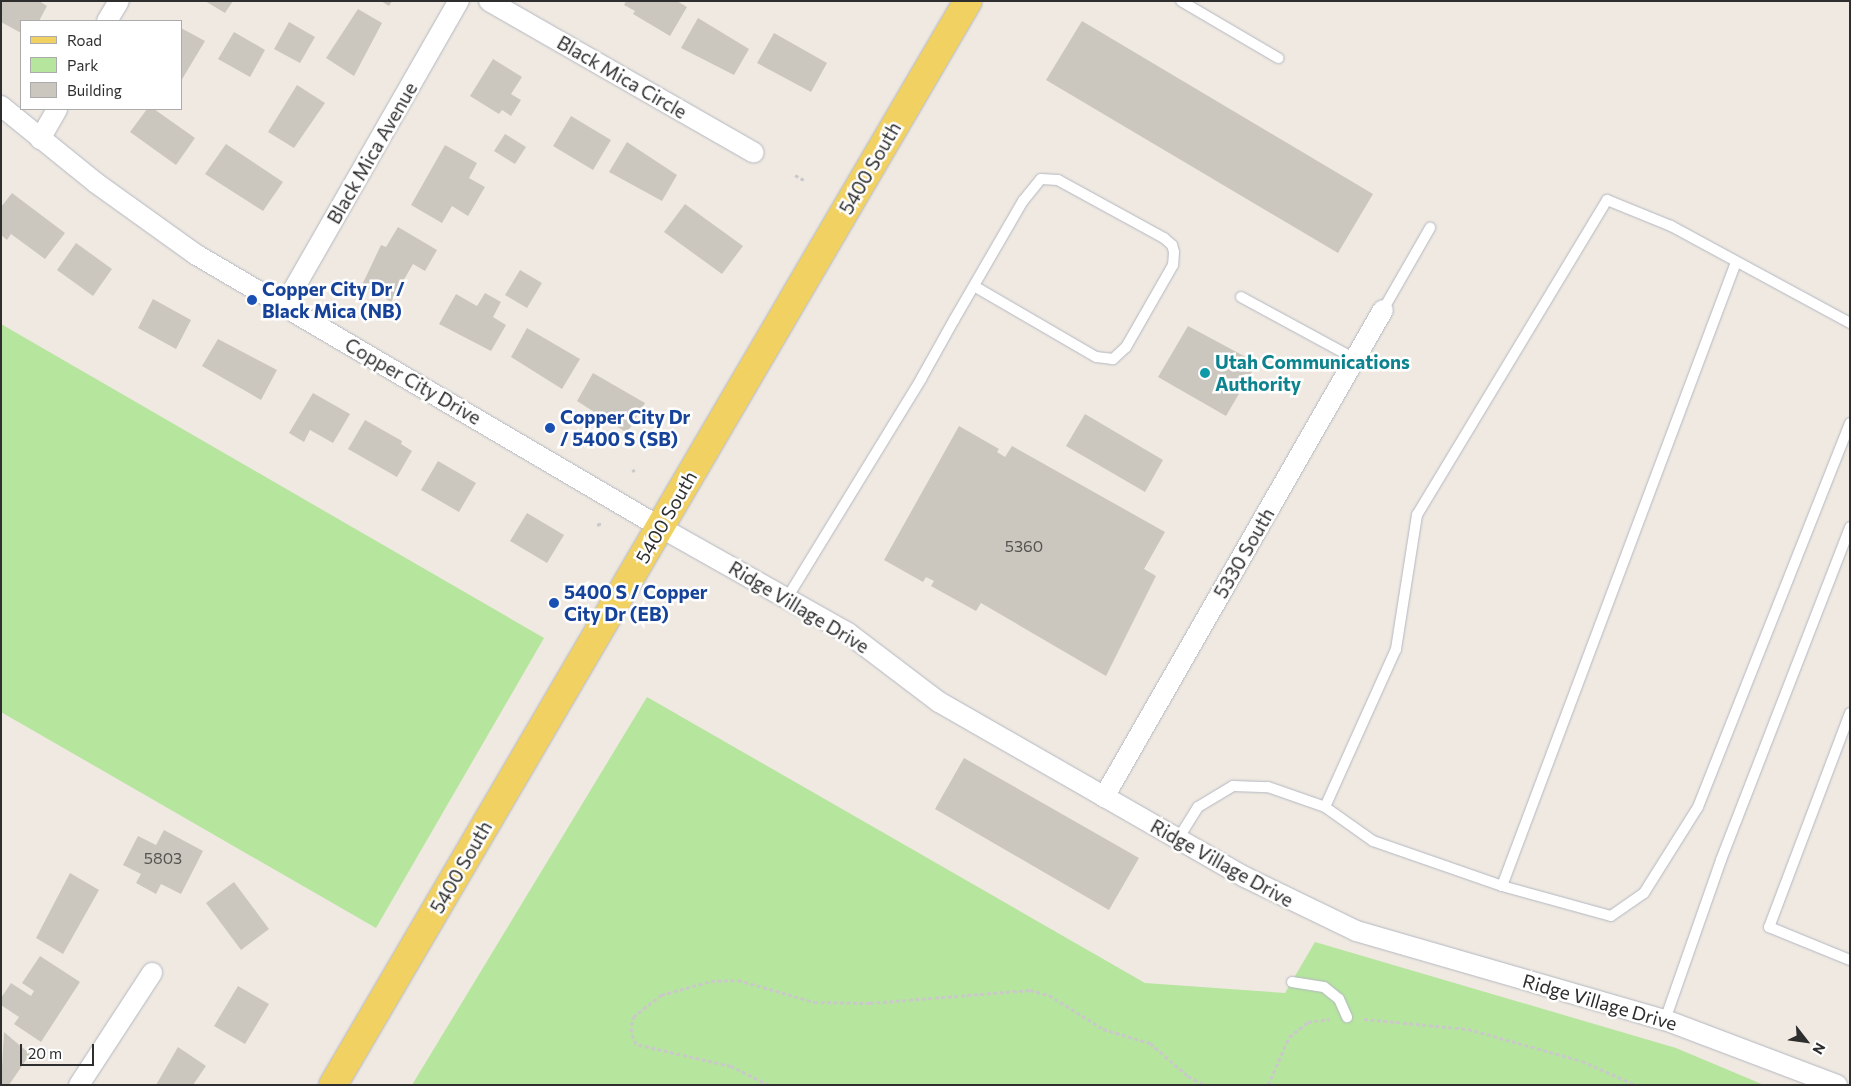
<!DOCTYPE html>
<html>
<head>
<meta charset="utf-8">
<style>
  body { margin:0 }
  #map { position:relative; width:1851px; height:1086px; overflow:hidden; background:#efe9e1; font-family:Commissioner,sans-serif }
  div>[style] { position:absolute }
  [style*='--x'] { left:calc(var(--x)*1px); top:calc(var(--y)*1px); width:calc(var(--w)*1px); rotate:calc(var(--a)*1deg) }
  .green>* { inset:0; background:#b6e59e }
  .building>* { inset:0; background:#cbc7bf }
  .path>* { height:3px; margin-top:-1.5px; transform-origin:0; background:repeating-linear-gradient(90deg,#c9c9c9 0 4px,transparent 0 6.5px) }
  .roads { filter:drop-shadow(0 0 1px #b4b7c1) drop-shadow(0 0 1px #b4b7c1) }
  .service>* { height:10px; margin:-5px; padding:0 5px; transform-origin:5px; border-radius:5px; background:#fff }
  .minor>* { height:20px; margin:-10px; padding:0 10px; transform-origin:10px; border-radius:10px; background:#fff }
  .primary>* { height:28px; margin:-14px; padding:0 14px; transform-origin:14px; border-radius:14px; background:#f2d163 }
  .dots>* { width:14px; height:14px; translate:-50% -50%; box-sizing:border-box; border:2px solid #fff; border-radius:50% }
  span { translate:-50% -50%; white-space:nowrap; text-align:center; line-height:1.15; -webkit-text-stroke:5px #fff; paint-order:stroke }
  .number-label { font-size:16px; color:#555452 }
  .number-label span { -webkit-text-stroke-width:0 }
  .street-label { font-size:19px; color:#2e2e2e }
  .transit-label { font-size:19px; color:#164399; font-weight:700 }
  .left { translate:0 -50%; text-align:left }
  .culture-label { font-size:19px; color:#0d838f; font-weight:700 }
  .frame { position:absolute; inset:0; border:2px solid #2e2e2e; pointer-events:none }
  .legend { position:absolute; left:20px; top:20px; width:162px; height:90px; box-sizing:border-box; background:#fff; border:1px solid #ababab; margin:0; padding:6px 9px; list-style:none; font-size:15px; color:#2e2e2e }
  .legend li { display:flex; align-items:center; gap:10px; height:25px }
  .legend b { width:25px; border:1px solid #ababab }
  .north { position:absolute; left:1781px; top:1016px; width:50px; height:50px; -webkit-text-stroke:4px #fff; paint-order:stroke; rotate:120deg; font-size:14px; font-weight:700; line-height:20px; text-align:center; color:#2e2e2e }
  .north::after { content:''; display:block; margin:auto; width:18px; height:22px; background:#2e2e2e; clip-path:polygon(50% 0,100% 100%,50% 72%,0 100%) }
  .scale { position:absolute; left:20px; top:1044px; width:74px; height:22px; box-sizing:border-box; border:2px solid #2e2e2e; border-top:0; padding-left:6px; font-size:15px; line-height:18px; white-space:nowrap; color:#2e2e2e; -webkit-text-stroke:4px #fff; paint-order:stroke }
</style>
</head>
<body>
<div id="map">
  <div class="green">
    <div style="clip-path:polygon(1px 324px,544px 638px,376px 928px,1px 712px)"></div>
    <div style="clip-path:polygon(647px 697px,1145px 983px,1285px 993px,1315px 942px,1676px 1048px,1764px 1085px,412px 1085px)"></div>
  </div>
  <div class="building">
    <div style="clip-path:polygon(1px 1px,39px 1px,47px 6px,39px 21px,21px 21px,21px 33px,1px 22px)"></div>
    <div style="clip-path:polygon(205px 1px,233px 1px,225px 13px)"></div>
    <div style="clip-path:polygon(381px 1px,392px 1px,389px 6px)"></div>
    <div style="clip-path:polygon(626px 1px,677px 1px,687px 7px,670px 36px,633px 14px,635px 11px,624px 5px)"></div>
    <div style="clip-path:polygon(358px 9px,382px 23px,354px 76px,326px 58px)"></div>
    <div style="clip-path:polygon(698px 18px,749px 49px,734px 75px,681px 48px)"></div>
    <div style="clip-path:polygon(1082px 21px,1373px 194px,1338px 253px,1046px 80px)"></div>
    <div style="clip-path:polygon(289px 22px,315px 37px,300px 63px,274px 49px)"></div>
    <div style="clip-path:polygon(181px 28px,205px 41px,181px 81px)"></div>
    <div style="clip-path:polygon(234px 32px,265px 50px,250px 77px,218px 59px)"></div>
    <div style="clip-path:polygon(774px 33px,827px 63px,811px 92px,757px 63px)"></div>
    <div style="clip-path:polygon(493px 59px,522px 77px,511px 94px,521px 100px,511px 116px,502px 110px,499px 114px,470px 96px)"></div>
    <div style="clip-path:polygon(297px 85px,325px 103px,294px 148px,268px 132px)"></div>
    <div style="clip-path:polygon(147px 109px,154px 109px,195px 138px,176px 165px,130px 132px)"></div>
    <div style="clip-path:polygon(571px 116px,611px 140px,593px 170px,553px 146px)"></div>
    <div style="clip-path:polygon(505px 134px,526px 147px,515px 164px,494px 151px)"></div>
    <div style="clip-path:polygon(627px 142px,677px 175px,662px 201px,609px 172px)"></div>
    <div style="clip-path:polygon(226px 144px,283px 182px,263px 211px,205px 174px)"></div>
    <div style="clip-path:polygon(445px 145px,477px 163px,469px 178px,485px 187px,468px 216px,452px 206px,442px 223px,411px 205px)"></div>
    <div style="clip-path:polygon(12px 193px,65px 233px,45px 259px,11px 234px,7px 240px,1px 235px,1px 207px)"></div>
    <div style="clip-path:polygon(685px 204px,743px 246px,722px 274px,664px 232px)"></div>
    <div style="clip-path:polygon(398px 227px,437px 250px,425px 271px,413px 264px,391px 302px,362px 285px,381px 245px,386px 247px)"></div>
    <div style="clip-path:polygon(76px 243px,112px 269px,93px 296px,57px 270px)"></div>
    <div style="clip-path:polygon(520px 270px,542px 283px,527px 308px,505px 295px)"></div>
    <div style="clip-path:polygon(485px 293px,501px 302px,493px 317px,506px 325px,491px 351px,439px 324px,456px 294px,477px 306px)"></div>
    <div style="clip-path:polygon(153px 299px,191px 320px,176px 349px,138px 328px)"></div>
    <div style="clip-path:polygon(1188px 326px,1257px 363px,1226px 416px,1158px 377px)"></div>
    <div style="clip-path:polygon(527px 328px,580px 359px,562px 389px,511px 357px)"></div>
    <div style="clip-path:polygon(218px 339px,277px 370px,261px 400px,202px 366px)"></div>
    <div style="clip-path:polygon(593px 373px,645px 403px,627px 433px,577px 401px)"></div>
    <div style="clip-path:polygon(313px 393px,350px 414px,333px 443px,310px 430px,304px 442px,289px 433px)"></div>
    <div style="clip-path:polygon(1085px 414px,1163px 460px,1145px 492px,1066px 446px)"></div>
    <div style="clip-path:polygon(365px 420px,402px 441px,401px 444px,412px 451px,397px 477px,348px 449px)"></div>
    <div style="clip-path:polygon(959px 426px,999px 449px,997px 452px,1005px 457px,1012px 446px,1165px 532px,1144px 569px,1156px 576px,1106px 676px,981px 603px,976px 611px,931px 586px,934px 581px,926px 577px,923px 582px,884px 560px)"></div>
    <div style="clip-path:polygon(438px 461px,476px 483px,459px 512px,421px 490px)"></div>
    <div style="clip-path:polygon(527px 513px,564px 535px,547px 563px,510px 541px)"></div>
    <div style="clip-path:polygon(964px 758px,1139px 858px,1109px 910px,935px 809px)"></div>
    <div style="clip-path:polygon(164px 830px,203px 851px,181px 894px,161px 884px,156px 894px,136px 883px,141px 874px,123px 865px,138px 836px,156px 845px)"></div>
    <div style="clip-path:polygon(70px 873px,99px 890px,63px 954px,36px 938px)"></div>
    <div style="clip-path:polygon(234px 882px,269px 929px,241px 950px,206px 903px)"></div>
    <div style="clip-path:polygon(40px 956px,80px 982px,41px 1042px,14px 1024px,19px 1017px,1px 1005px,1px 998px,11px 983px,31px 996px,34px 991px,22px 983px)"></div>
    <div style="clip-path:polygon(238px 986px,269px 1004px,245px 1044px,214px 1026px)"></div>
    <div style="clip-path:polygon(4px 1032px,30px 1054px,9px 1085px,1px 1085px)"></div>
    <div style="clip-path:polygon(178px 1047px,206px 1066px,193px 1085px,156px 1085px)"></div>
  </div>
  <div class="path">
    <div style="--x:795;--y:175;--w:10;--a:29"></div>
    <div style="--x:633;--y:469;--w:3;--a:72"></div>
    <div style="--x:597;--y:525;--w:5;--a:-22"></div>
    <div style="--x:1364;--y:1019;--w:104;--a:5.5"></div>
    <div style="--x:1468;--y:1029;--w:118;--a:15.7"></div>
    <div style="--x:1582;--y:1061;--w:59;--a:24"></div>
    <div style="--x:769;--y:1085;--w:42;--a:-153.4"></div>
    <div style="--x:731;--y:1066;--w:98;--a:-167"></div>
    <div style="--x:636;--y:1044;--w:13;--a:-113"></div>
    <div style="--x:631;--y:1032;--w:15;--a:-82"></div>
    <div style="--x:633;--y:1017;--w:36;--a:-38"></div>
    <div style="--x:661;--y:995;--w:52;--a:-15.6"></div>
    <div style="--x:711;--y:981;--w:27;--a:-2"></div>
    <div style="--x:738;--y:980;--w:79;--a:16.1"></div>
    <div style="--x:814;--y:1002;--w:56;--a:1"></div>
    <div style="--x:870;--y:1003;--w:161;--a:-4.6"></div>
    <div style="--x:1030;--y:990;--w:20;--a:15"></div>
    <div style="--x:1049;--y:995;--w:64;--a:32.2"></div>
    <div style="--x:1103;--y:1029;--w:49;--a:16.6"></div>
    <div style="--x:1150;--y:1043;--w:50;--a:41"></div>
    <div style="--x:1188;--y:1076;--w:18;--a:29"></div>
    <div style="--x:1268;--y:1085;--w:52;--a:-66.4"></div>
    <div style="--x:1289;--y:1037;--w:24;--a:-38"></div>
    <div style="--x:1308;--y:1022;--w:22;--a:-8"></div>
  </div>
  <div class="roads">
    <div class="service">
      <div style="--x:1181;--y:1;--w:113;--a:30.4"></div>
      <div style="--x:1241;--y:297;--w:130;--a:28.5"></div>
      <div style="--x:1383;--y:310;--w:95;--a:-60.2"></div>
      <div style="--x:1850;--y:323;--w:204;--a:-151.5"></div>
      <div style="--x:1671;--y:226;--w:69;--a:-157.9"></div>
      <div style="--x:1607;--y:200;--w:368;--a:121.1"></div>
      <div style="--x:1417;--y:515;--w:136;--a:98.9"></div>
      <div style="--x:1396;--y:649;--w:173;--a:114.2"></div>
      <div style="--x:1325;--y:807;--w:59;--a:35.3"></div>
      <div style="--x:1373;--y:841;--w:137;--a:19.2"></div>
      <div style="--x:1502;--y:886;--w:113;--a:15.4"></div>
      <div style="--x:1611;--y:916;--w:40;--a:-34.9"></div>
      <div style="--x:1644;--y:893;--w:102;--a:-57.9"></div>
      <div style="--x:1698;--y:807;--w:413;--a:-68.4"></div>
      <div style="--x:787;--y:598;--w:257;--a:-58.5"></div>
      <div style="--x:921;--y:379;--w:68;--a:-60.8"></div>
      <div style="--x:954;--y:320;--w:138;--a:-59.9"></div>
      <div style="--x:1023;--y:201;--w:28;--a:-51"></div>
      <div style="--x:1041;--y:179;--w:17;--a:3"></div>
      <div style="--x:1058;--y:180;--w:121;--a:28.7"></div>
      <div style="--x:1164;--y:238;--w:11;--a:41"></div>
      <div style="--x:1172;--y:245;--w:7;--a:74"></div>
      <div style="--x:1174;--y:252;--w:13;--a:94"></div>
      <div style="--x:1173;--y:265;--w:95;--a:119.8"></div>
      <div style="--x:1126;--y:347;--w:18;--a:137"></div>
      <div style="--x:1113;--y:359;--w:17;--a:-173"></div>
      <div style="--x:1096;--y:357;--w:141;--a:-149.8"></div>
      <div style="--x:1850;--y:713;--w:229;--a:110.7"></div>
      <div style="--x:1769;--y:927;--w:87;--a:22.2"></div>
      <div style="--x:1178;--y:839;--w:38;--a:-58"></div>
      <div style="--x:1198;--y:807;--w:41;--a:-31"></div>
      <div style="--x:1233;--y:786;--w:35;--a:2"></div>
      <div style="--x:1268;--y:787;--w:60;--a:19.3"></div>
      <div style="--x:1502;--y:886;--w:666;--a:-69.44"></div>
      <div style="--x:1292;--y:982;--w:32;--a:9"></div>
      <div style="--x:1324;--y:987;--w:19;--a:39"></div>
      <div style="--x:1339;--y:999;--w:20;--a:66"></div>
      <div style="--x:1665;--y:1020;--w:170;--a:-70.7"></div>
      <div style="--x:1721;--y:860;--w:357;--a:-68.8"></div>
    </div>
    <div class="minor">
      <div style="--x:489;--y:1;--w:305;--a:29.8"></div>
      <div style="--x:107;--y:21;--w:23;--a:-59"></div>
      <div style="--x:1;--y:106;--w:122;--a:39"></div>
      <div style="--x:96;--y:183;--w:122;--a:35.6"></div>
      <div style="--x:195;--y:254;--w:539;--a:30.42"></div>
      <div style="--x:660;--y:527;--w:216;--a:29.4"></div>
      <div style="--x:848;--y:633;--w:114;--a:37.2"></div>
      <div style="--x:939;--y:702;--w:353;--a:29.8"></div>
      <div style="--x:1245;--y:877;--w:123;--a:25.9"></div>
      <div style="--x:1356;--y:931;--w:322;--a:16.1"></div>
      <div style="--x:1665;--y:1020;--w:184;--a:20.7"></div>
      <div style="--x:40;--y:139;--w:34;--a:-60"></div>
      <div style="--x:284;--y:306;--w:352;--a:-60.2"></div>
      <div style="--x:1104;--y:797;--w:561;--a:-60.19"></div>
      <div style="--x:79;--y:1085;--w:134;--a:-56.9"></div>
    </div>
    <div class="primary">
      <div style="--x:333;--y:1085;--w:1256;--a:-59.64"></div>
    </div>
  </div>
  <div class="dots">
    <div style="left:252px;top:300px;background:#1a4fb4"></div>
    <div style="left:1205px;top:373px;background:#0f9aa8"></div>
    <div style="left:550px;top:428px;background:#1a4fb4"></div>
    <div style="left:554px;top:603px;background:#1a4fb4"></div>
  </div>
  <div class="number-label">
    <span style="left:1024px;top:546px">5360</span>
    <span style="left:163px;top:858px">5803</span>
  </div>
  <div class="street-label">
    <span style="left:622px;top:77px;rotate:30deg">Black Mica Circle</span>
    <span style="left:372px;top:153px;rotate:-60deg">Black Mica Avenue</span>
    <span style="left:870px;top:168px;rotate:-60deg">5400 South</span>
    <span style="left:413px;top:381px;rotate:30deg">Copper City Drive</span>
    <span style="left:666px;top:517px;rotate:-60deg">5400 South</span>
    <span style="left:1244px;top:553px;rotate:-60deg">5330 South</span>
    <span style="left:799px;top:607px;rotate:31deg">Ridge Village Drive</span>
    <span style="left:1222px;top:863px;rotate:29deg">Ridge Village Drive</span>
    <span style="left:461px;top:867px;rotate:-60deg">5400 South</span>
    <span style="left:1600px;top:1002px;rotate:16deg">Ridge Village Drive</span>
  </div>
  <div class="transit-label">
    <span class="left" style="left:262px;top:300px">Copper City Dr /<br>Black Mica (NB)</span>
    <span class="left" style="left:560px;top:428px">Copper City Dr<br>/ 5400 S (SB)</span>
    <span class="left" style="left:564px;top:603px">5400 S / Copper<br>City Dr (EB)</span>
  </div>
  <div class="culture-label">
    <span class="left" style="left:1215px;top:373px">Utah Communications<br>Authority</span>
  </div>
  <div class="frame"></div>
  <ul class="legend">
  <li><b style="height:6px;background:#f2d163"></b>Road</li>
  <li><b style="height:14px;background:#b6e59e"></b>Park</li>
  <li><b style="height:14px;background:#cbc7bf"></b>Building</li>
  </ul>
  <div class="north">N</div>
  <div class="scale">20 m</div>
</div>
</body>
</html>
